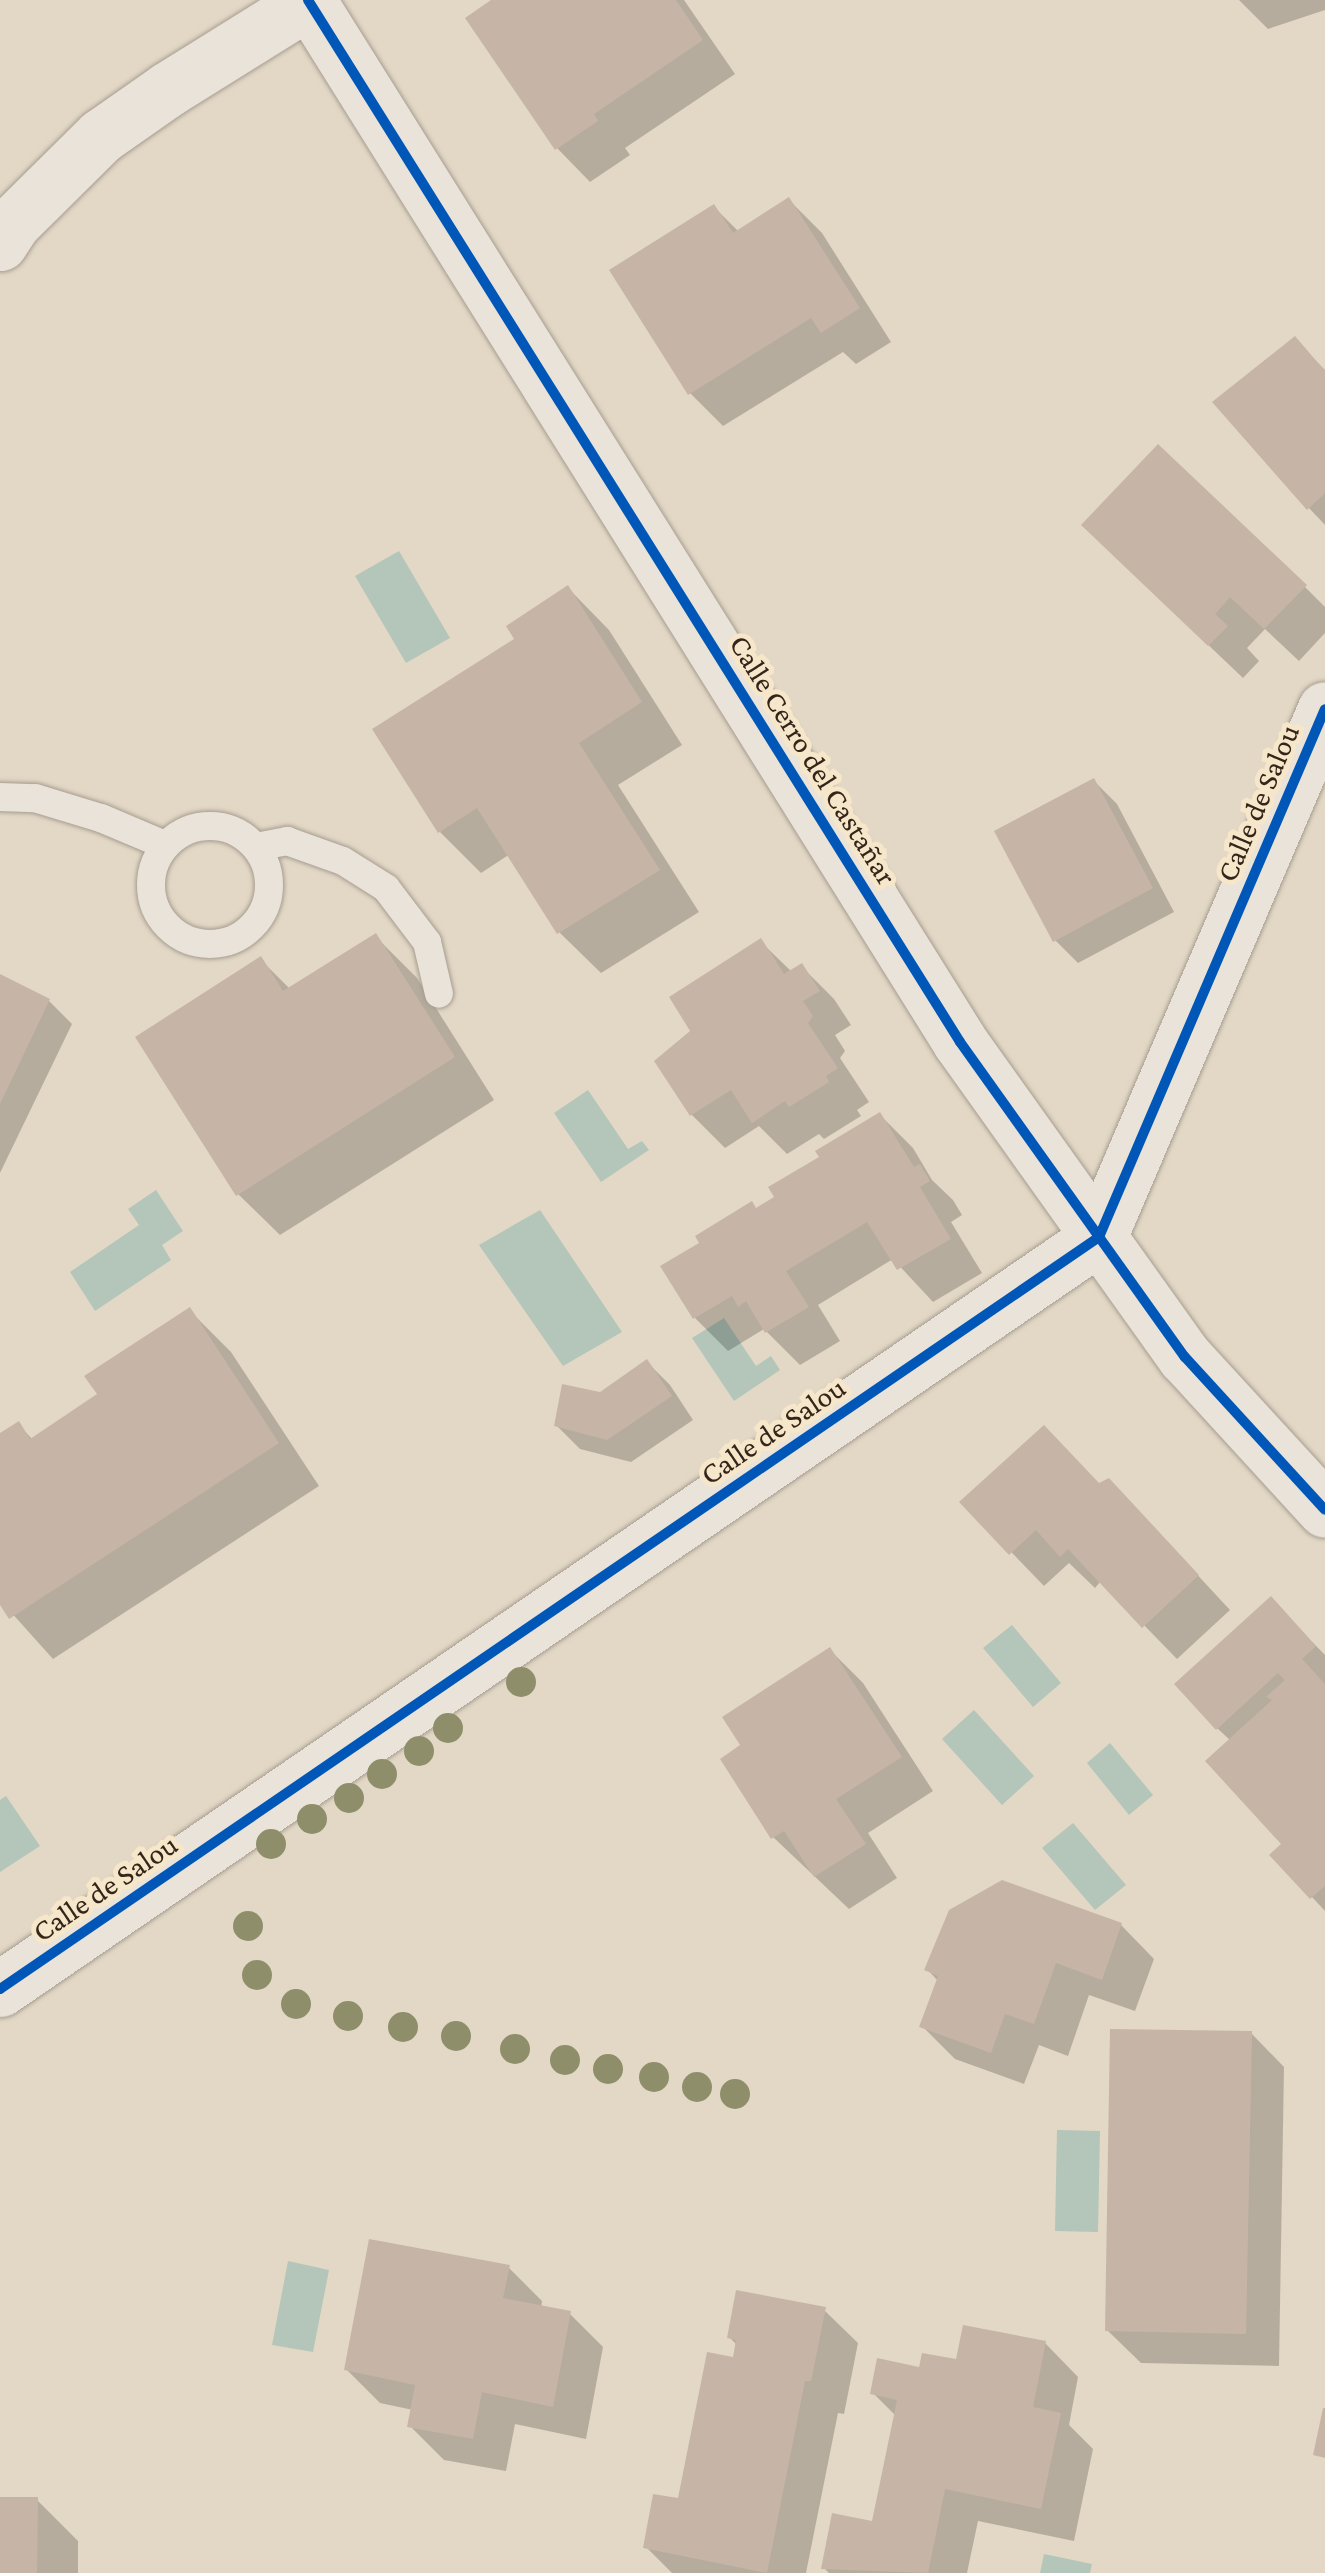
<!DOCTYPE html>
<html>
<head>
<meta charset="utf-8">
<style>
  body { margin:0 }
  #map { position:relative; width:1325px; height:2573px; overflow:hidden; background:#e3d8c6; font-family:"Crimson Pro",serif }
  div>[style] { position:absolute }
  [style*='--x'] { left:calc(var(--x)*1px); top:calc(var(--y)*1px); width:calc(var(--w)*1px); rotate:calc(var(--a)*1deg) }
  .water>* { inset:0; background:#b3c6b9 }
  .shadow>* { inset:0; background:#0003 }
  .building>* { inset:0; background:#c6b5a7 }
  .roads { filter:drop-shadow(0 0 2px #a79d90) drop-shadow(0 0 2px #a79d90) }
  .service>* { height:28px; margin:-14px; padding:0 14px; transform-origin:14px; border-radius:14px; background:#eae3d9 }
  .service>.ring { margin:-14px; padding:0; box-sizing:content-box; background:none; border:28px solid #eae3d9; border-radius:50% }
  .minor>* { height:55px; margin:-27.5px; padding:0 27.5px; transform-origin:27.5px; border-radius:27.5px; background:#eae3d9 }
  .cycleway>* { height:10px; margin:-5px; padding:0 5px; transform-origin:5px; border-radius:5px; background:#0057b8 }
  .trees>* { width:30px; height:30px; margin:-15px; border-radius:50%; background:#8e8e6b }
  span { translate:-50% -50%; white-space:nowrap; text-align:center; line-height:1.15; -webkit-text-stroke:10px #f6e6ca; paint-order:stroke }
  .street-label { font-size:30px; color:#34251a }
</style>
</head>
<body>
<div id="map">
  <div class="water">
    <div style="clip-path:polygon(399px 551px,450px 638px,406px 663px,355px 576px)"></div>
    <div style="clip-path:polygon(588px 1090px,628px 1149px,642px 1141px,649px 1150px,601px 1182px,554px 1113px)"></div>
    <div style="clip-path:polygon(156px 1190px,183px 1231px,162px 1245px,171px 1260px,95px 1311px,70px 1272px,139px 1225px,128px 1209px)"></div>
    <div style="clip-path:polygon(540px 1210px,622px 1332px,563px 1366px,479px 1245px)"></div>
    <div style="clip-path:polygon(724px 1318px,756px 1366px,771px 1356px,780px 1370px,734px 1401px,692px 1338px)"></div>
    <div style="clip-path:polygon(1012px 1625px,1061px 1683px,1033px 1707px,983px 1648px)"></div>
    <div style="clip-path:polygon(974px 1710px,1034px 1776px,1002px 1805px,942px 1739px)"></div>
    <div style="clip-path:polygon(1110px 1743px,1153px 1795px,1129px 1815px,1087px 1763px)"></div>
    <div style="clip-path:polygon(6px 1796px,40px 1846px,0 1872px,0 1800px)"></div>
    <div style="clip-path:polygon(1073px 1823px,1126px 1885px,1095px 1910px,1042px 1848px)"></div>
    <div style="clip-path:polygon(1057px 2130px,1100px 2131px,1098px 2232px,1055px 2231px)"></div>
    <div style="clip-path:polygon(288px 2261px,329px 2270px,313px 2352px,272px 2345px)"></div>
    <div style="clip-path:polygon(1044px 2554px,1092px 2564px,1090px 2573px,1040px 2573px)"></div>
  </div>
  <div class="shadow">
    <div style="clip-path:polygon(496px 0,684px 0,735px 74px,625px 148px,630px 155px,590px 182px,557px 148px)"></div>
    <div style="clip-path:polygon(1239px 0,1325px 0,1325px 10px,1268px 29px)"></div>
    <div style="clip-path:polygon(789px 200px,822px 233px,891px 342px,856px 364px,843px 352px,723px 426px,690px 393px,714px 207px,739px 232px)"></div>
    <div style="clip-path:polygon(1295px 340px,1325px 370px,1325px 525px,1309px 508px)"></div>
    <div style="clip-path:polygon(1118px 559px,1305px 587px,1325px 607px,1325px 633px,1299px 661px,1265px 629px,1247px 648px,1259px 661px,1243px 678px)"></div>
    <div style="clip-path:polygon(568px 588px,609px 630px,682px 745px,618px 785px,699px 912px,601px 973px,559px 932px,510px 854px,481px 873px,440px 832px,518px 640px)"></div>
    <div style="clip-path:polygon(1094px 781px,1117px 804px,1174px 912px,1078px 963px,1055px 940px)"></div>
    <div style="clip-path:polygon(375px 936px,417px 978px,494px 1100px,280px 1235px,238px 1194px,261px 960px,291px 990px)"></div>
    <div style="clip-path:polygon(761px 942px,792px 972px,801px 966px,834px 999px,851px 1025px,835px 1035px,845px 1051px,840px 1058px,869px 1102px,857px 1110px,861px 1116px,824px 1139px,819px 1134px,787px 1154px,759px 1126px,725px 1148px,692px 1115px,657px 1061px,694px 1032px)"></div>
    <div style="clip-path:polygon(0 977px,49px 1001px,72px 1024px,0 1173px)"></div>
    <div style="clip-path:polygon(880px 1115px,913px 1148px,932px 1180px,953px 1200px,962px 1215px,951px 1222px,982px 1273px,933px 1302px,893px 1259px,818px 1305px,840px 1341px,800px 1365px,764px 1329px,728px 1351px,695px 1318px,758px 1210px)"></div>
    <div style="clip-path:polygon(189px 1310px,231px 1352px,319px 1486px,53px 1659px,0 1600px,0 1436px,18px 1424px,33px 1440px,101px 1395px)"></div>
    <div style="clip-path:polygon(647px 1362px,670px 1385px,693px 1420px,631px 1462px,580px 1449px,557px 1426px)"></div>
    <div style="clip-path:polygon(963px 1502px,1142px 1515px,1230px 1610px,1177px 1659px,1101px 1581px,1095px 1588px,1069px 1563px,1044px 1586px)"></div>
    <div style="clip-path:polygon(1271px 1600px,1325px 1655px,1325px 1911px,1273px 1855px,1284px 1844px,1231px 1741px,1217px 1728px)"></div>
    <div style="clip-path:polygon(830px 1650px,863px 1683px,933px 1791px,868px 1833px,897px 1878px,849px 1909px,773px 1837px,744px 1746px)"></div>
    <div style="clip-path:polygon(1121px 1925px,1154px 1959px,1135px 2011px,1089px 1995px,1068px 2056px,1039px 2045px,1024px 2084px,955px 2059px,922px 2026px,938px 1981px,927px 1969px)"></div>
    <div style="clip-path:polygon(1251px 2033px,1284px 2067px,1279px 2366px,1141px 2363px,1107px 2330px)"></div>
    <div style="clip-path:polygon(509px 2268px,542px 2301px,541px 2308px,570px 2314px,603px 2347px,586px 2439px,515px 2424px,506px 2471px,444px 2460px,410px 2426px,413px 2410px,380px 2403px,347px 2370px)"></div>
    <div style="clip-path:polygon(824px 2310px,858px 2343px,844px 2414px,838px 2413px,806px 2573px,672px 2573px,646px 2547px,680px 2501px,735px 2360px,738px 2346px,730px 2338px)"></div>
    <div style="clip-path:polygon(1045px 2343px,1078px 2377px,1069px 2425px,1093px 2449px,1074px 2541px,978px 2521px,967px 2573px,829px 2573px,824px 2568px,874px 2524px,896px 2416px,873px 2393px,958px 2362px)"></div>
    <div style="clip-path:polygon(0 2500px,37px 2500px,78px 2541px,78px 2573px,0 2573px)"></div>
  </div>
  <div class="building">
    <div style="clip-path:polygon(491px 0,676px 0,703px 40px,594px 114px,598px 121px,555px 150px,465px 18px)"></div>
    <div style="clip-path:polygon(789px 197px,860px 308px,821px 333px,811px 318px,688px 395px,609px 270px,714px 204px,733px 233px)"></div>
    <div style="clip-path:polygon(1295px 336px,1325px 371px,1325px 493px,1307px 510px,1212px 402px)"></div>
    <div style="clip-path:polygon(1158px 444px,1307px 585px,1264px 629px,1230px 597px,1215px 614px,1228px 626px,1208px 646px,1081px 525px)"></div>
    <div style="clip-path:polygon(568px 585px,642px 702px,579px 743px,660px 870px,557px 934px,477px 808px,438px 833px,372px 729px,514px 639px,506px 626px)"></div>
    <div style="clip-path:polygon(1094px 778px,1153px 888px,1053px 942px,994px 831px)"></div>
    <div style="clip-path:polygon(376px 933px,455px 1057px,236px 1196px,135px 1037px,261px 956px,283px 991px)"></div>
    <div style="clip-path:polygon(761px 938px,784px 974px,802px 963px,820px 991px,803px 1001px,813px 1016px,808px 1023px,838px 1068px,826px 1076px,829px 1082px,789px 1107px,785px 1101px,752px 1123px,731px 1090px,690px 1116px,654px 1061px,690px 1031px,669px 997px)"></div>
    <div style="clip-path:polygon(0 974px,50px 999px,0 1104px)"></div>
    <div style="clip-path:polygon(880px 1112px,914px 1167px,920px 1164px,930px 1181px,920px 1187px,951px 1239px,897px 1270px,867px 1222px,786px 1271px,809px 1307px,765px 1333px,746px 1301px,738px 1307px,732px 1296px,693px 1319px,660px 1266px,699px 1243px,695px 1236px,752px 1201px,756px 1208px,774px 1197px,768px 1187px,819px 1157px,815px 1151px)"></div>
    <div style="clip-path:polygon(190px 1307px,279px 1443px,9px 1619px,0 1605px,0 1433px,19px 1421px,30px 1439px,97px 1394px,84px 1376px)"></div>
    <div style="clip-path:polygon(647px 1359px,672px 1396px,607px 1440px,554px 1426px,562px 1384px,600px 1392px)"></div>
    <div style="clip-path:polygon(1044px 1425px,1099px 1483px,1109px 1478px,1199px 1575px,1142px 1628px,1068px 1549px,1060px 1557px,1036px 1530px,1009px 1555px,959px 1502px)"></div>
    <div style="clip-path:polygon(1271px 1596px,1316px 1646px,1302px 1659px,1325px 1684px,1325px 1886px,1310px 1899px,1269px 1855px,1281px 1844px,1205px 1761px,1272px 1700px,1266px 1697px,1285px 1680px,1278px 1673px,1216px 1730px,1174px 1684px)"></div>
    <div style="clip-path:polygon(830px 1647px,902px 1757px,836px 1799px,866px 1844px,814px 1877px,784px 1831px,771px 1839px,720px 1759px,740px 1745px,722px 1717px)"></div>
    <div style="clip-path:polygon(1002px 1880px,1122px 1923px,1102px 1980px,1056px 1963px,1034px 2024px,1005px 2014px,991px 2053px,919px 2027px,938px 1976px,924px 1970px,949px 1910px)"></div>
    <div style="clip-path:polygon(1110px 2029px,1252px 2031px,1246px 2334px,1105px 2331px)"></div>
    <div style="clip-path:polygon(369px 2239px,510px 2265px,503px 2298px,571px 2311px,553px 2407px,482px 2392px,473px 2439px,407px 2427px,415px 2385px,344px 2370px)"></div>
    <div style="clip-path:polygon(736px 2290px,826px 2307px,811px 2381px,805px 2381px,767px 2573px,643px 2548px,653px 2494px,678px 2498px,707px 2352px,733px 2357px,736px 2340px,727px 2338px)"></div>
    <div style="clip-path:polygon(963px 2325px,1046px 2341px,1033px 2407px,1061px 2413px,1041px 2509px,945px 2489px,928px 2573px,821px 2569px,832px 2513px,872px 2521px,897px 2400px,870px 2394px,877px 2358px,919px 2367px,922px 2353px,956px 2359px)"></div>
    <div style="clip-path:polygon(1323px 2408px,1325px 2408px,1325px 2458px,1313px 2455px)"></div>
    <div style="clip-path:polygon(0 2497px,38px 2497px,37px 2573px,0 2573px)"></div>
  </div>
  <div class="roads">
    <div class="service">
      <div style="--x:0;--y:797;--w:35;--a:2"></div>
      <div style="--x:35;--y:798;--w:69;--a:16.9"></div>
      <div style="--x:101;--y:818;--w:69;--a:22.9"></div>
      <div class="ring" style="left:151px;top:826px;width:90px;height:90px"></div>
      <div style="--x:256;--y:847;--w:32;--a:-11"></div>
      <div style="--x:287;--y:841;--w:59;--a:19.7"></div>
      <div style="--x:343;--y:861;--w:51;--a:32.1"></div>
      <div style="--x:386;--y:888;--w:68;--a:52.8"></div>
      <div style="--x:427;--y:942;--w:53;--a:77"></div>
    </div>
    <div class="minor">
      <div style="--x:308;--y:0;--w:1229;--a:57.96"></div>
      <div style="--x:960;--y:1042;--w:387;--a:54.5"></div>
      <div style="--x:1185;--y:1357;--w:207;--a:47.5"></div>
      <div style="--x:0;--y:243;--w:24;--a:-57"></div>
      <div style="--x:13;--y:223;--w:124;--a:-44.7"></div>
      <div style="--x:101;--y:136;--w:82;--a:-35"></div>
      <div style="--x:168;--y:89;--w:168;--a:-31.9"></div>
      <div style="--x:0;--y:1989;--w:1332;--a:-34.38"></div>
      <div style="--x:1099;--y:1237;--w:574;--a:-66.83"></div>
    </div>
  </div>
  <div class="cycleway">
    <div style="--x:308;--y:0;--w:1229;--a:57.96"></div>
    <div style="--x:960;--y:1042;--w:387;--a:54.5"></div>
    <div style="--x:1185;--y:1357;--w:207;--a:47.5"></div>
    <div style="--x:0;--y:1989;--w:1332;--a:-34.38"></div>
    <div style="--x:1099;--y:1237;--w:574;--a:-66.83"></div>
  </div>
  <div class="trees">
    <div style="left:521px;top:1682px"></div>
    <div style="left:448px;top:1728px"></div>
    <div style="left:419px;top:1751px"></div>
    <div style="left:382px;top:1774px"></div>
    <div style="left:349px;top:1798px"></div>
    <div style="left:312px;top:1819px"></div>
    <div style="left:271px;top:1844px"></div>
    <div style="left:248px;top:1926px"></div>
    <div style="left:257px;top:1975px"></div>
    <div style="left:296px;top:2004px"></div>
    <div style="left:348px;top:2016px"></div>
    <div style="left:403px;top:2027px"></div>
    <div style="left:456px;top:2036px"></div>
    <div style="left:515px;top:2049px"></div>
    <div style="left:565px;top:2060px"></div>
    <div style="left:608px;top:2069px"></div>
    <div style="left:654px;top:2077px"></div>
    <div style="left:697px;top:2087px"></div>
    <div style="left:735px;top:2094px"></div>
  </div>
  <div class="street-label">
    <span style="left:813px;top:760px;rotate:58deg">Calle Cerro del Castañar</span>
    <span style="left:1258px;top:803px;rotate:-67deg">Calle de Salou</span>
    <span style="left:773px;top:1431px;rotate:-34deg">Calle de Salou</span>
    <span style="left:105px;top:1888px;rotate:-34deg">Calle de Salou</span>
  </div>
</div>
</body>
</html>
